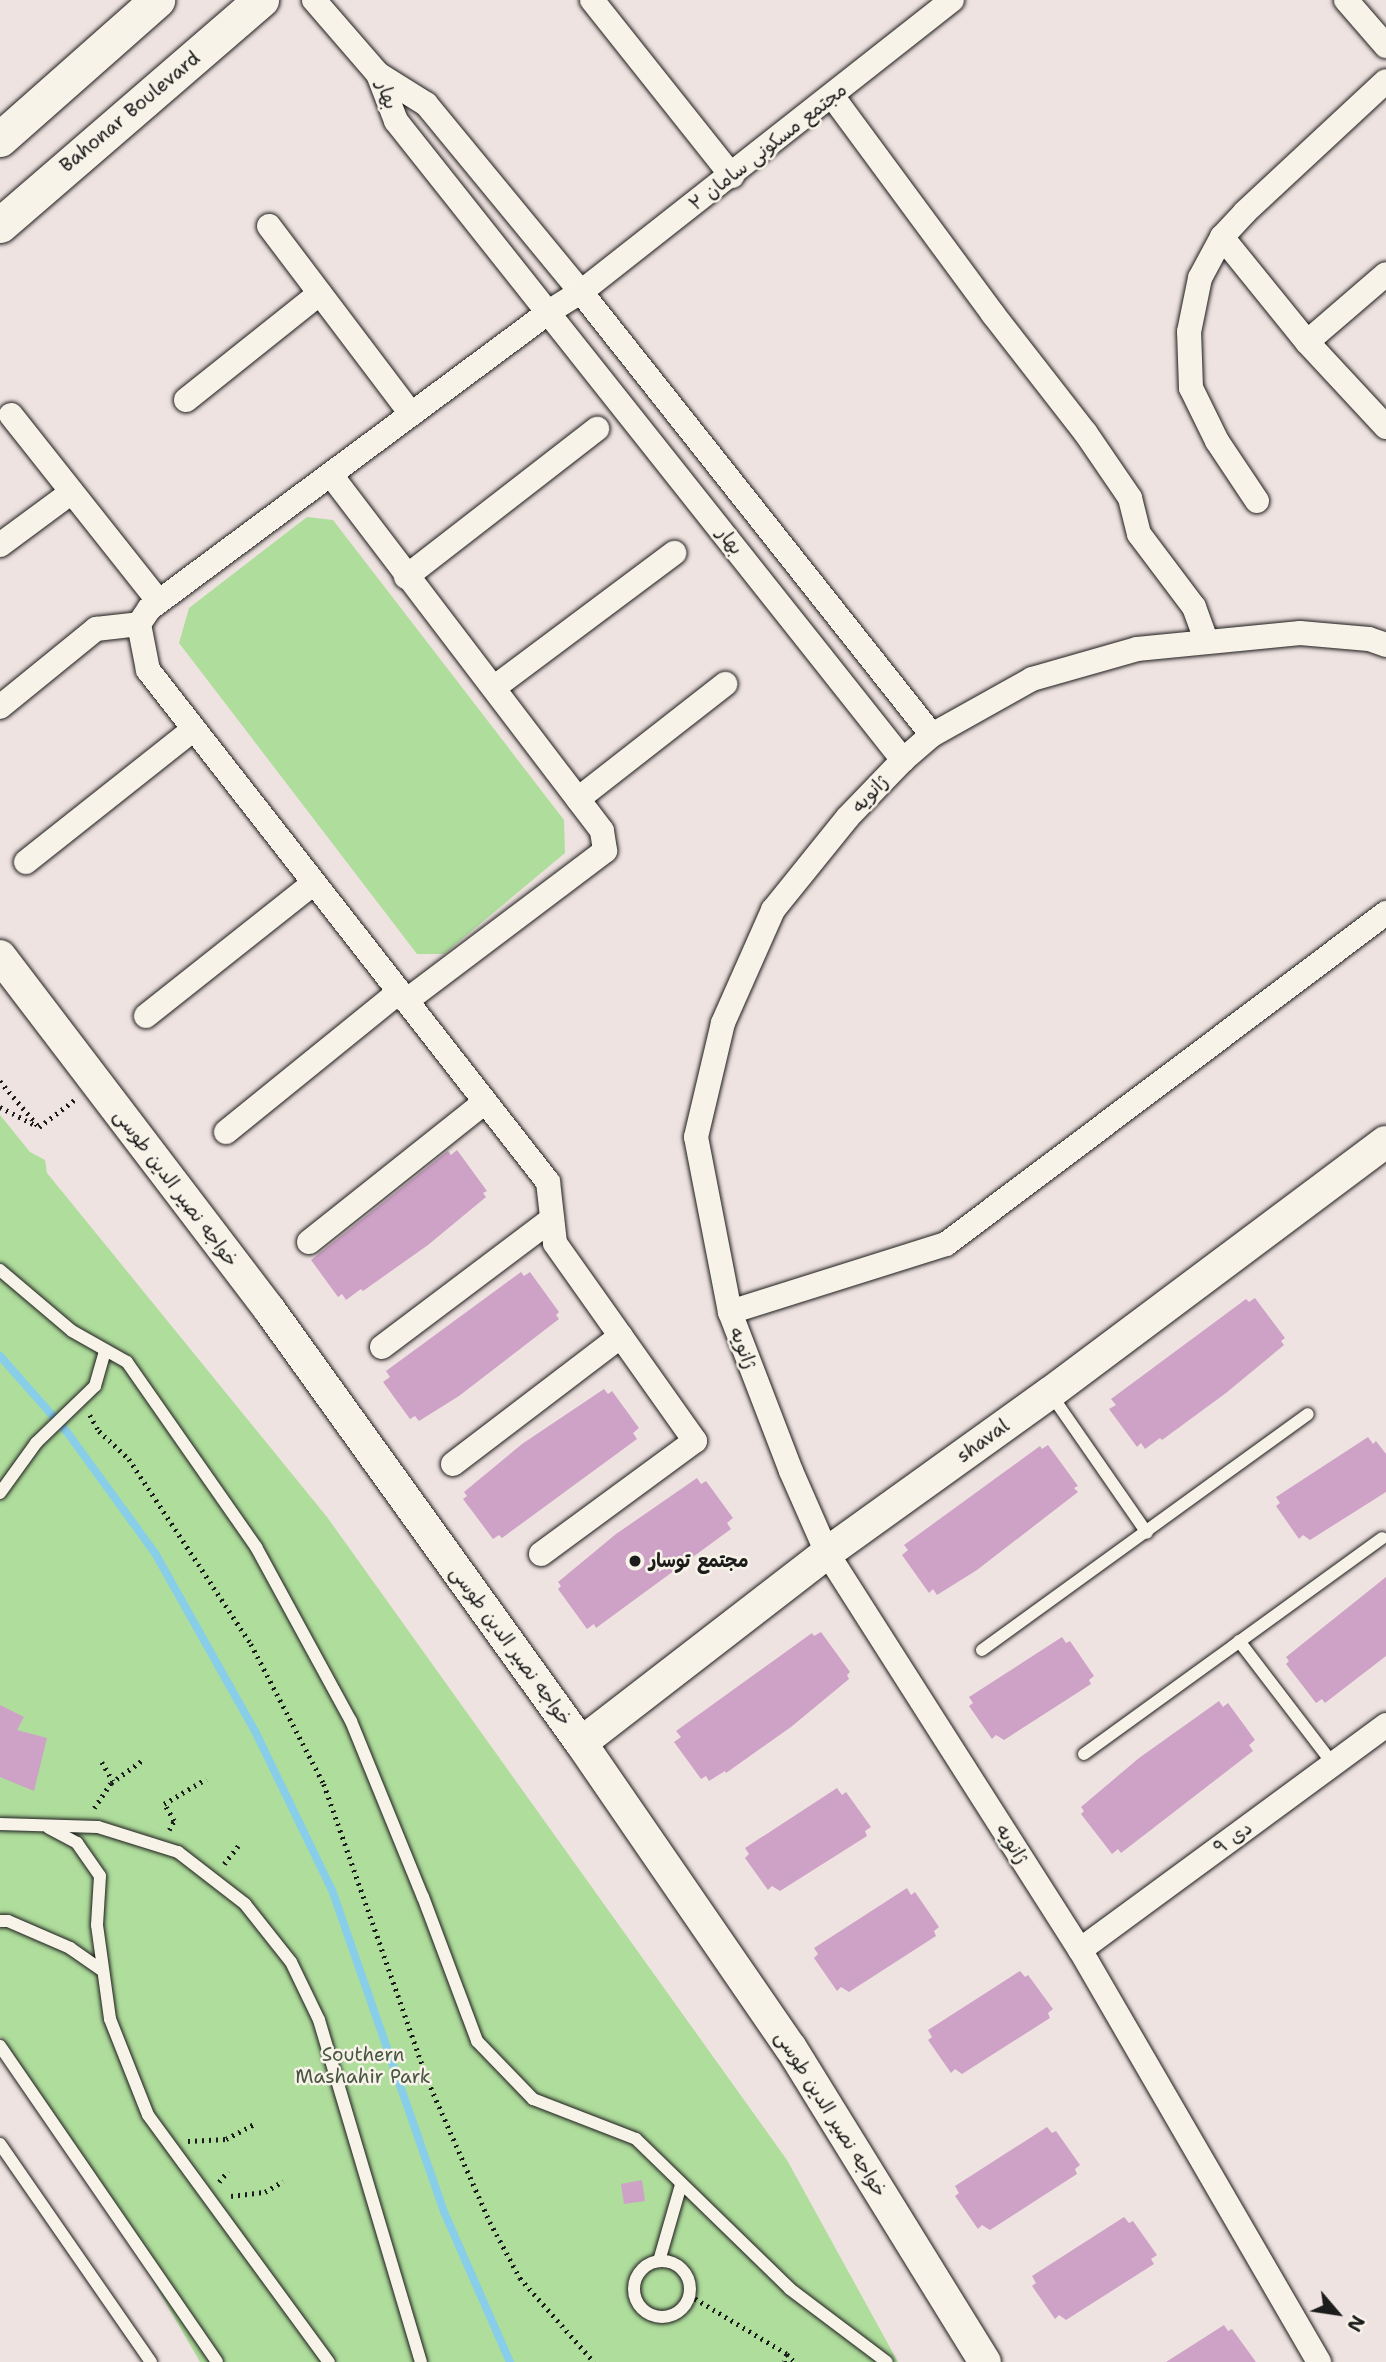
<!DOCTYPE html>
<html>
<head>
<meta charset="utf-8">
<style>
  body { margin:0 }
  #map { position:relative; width:1386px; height:2362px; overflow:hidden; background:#efe3e1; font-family:"Shantell Sans","Playpen Sans Arabic",sans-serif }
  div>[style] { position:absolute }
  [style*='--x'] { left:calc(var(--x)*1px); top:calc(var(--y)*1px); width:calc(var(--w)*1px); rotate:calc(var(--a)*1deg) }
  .green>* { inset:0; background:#afdd9c }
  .stream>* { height:8px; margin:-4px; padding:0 4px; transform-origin:4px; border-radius:4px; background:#88cee9 }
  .building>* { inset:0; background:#cea2c6 }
  .path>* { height:4.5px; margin-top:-2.25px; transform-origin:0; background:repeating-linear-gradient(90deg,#1c1c1c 0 2px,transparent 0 7px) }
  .roads { filter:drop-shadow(0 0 2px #1c1c1c) drop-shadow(0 0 2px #1c1c1c) }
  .service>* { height:12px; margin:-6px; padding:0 6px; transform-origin:6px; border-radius:6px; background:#f7f3e8 }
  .service>.ring { margin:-6px; padding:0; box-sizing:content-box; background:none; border:12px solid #f7f3e8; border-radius:50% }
  .minor>* { height:24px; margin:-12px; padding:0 12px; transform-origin:12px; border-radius:12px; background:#f7f3e8 }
  .tertiary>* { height:32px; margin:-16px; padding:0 16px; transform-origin:16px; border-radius:16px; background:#f7f3e8 }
  .secondary>* { height:35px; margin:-17.5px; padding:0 17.5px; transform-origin:17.5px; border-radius:17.5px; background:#f7f3e8 }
  .dots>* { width:19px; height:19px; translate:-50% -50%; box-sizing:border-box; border:4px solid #f7f3e8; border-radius:50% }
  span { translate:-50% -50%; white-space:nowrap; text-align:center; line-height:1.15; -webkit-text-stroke:5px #f7f3e8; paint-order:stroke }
  .street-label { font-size:19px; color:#1c1c1c }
  .poi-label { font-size:19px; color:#1c1c1c; font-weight:700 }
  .left { translate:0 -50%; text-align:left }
  .park-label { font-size:19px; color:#485642 }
  .north { position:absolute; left:1302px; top:2278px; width:70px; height:70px; -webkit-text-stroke:5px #f7f3e8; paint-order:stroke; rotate:119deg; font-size:19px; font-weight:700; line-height:28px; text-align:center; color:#1c1c1c }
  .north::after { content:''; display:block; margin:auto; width:24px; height:32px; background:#1c1c1c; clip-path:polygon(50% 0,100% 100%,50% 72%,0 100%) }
</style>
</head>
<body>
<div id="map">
  <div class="green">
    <div style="clip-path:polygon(307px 517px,333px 520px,564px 820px,565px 853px,444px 954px,417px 954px,179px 643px,189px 608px)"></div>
    <div style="clip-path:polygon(0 1115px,30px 1152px,45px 1160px,47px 1173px,327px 1517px,787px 2160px,898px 2362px,200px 2362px,120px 2224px,0 2036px)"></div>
  </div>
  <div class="stream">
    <div style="--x:0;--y:1356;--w:101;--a:48.6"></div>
    <div style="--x:67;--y:1432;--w:150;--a:54"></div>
    <div style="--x:155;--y:1553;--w:204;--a:60.7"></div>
    <div style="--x:255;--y:1731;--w:177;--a:64.2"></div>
    <div style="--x:332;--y:1890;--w:343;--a:70.8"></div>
    <div style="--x:445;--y:2214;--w:162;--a:66.3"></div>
  </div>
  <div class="building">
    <div style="clip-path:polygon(457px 1150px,487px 1191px,483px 1193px,486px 1197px,428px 1245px,363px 1291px,361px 1289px,346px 1300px,342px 1294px,338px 1297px,311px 1260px,439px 1158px,448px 1151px,451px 1155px)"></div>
    <div style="clip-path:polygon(521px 1272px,524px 1276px,530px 1272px,559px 1312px,556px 1315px,559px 1319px,459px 1396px,419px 1421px,415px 1416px,410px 1419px,383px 1382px,390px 1377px,386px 1371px)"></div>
    <div style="clip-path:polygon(1255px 1298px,1285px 1338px,1281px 1341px,1284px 1345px,1226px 1393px,1162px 1440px,1160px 1438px,1145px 1449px,1141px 1443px,1137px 1447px,1109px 1409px,1116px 1405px,1111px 1399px,1246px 1299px,1249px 1302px)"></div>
    <div style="clip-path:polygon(604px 1389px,608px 1394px,612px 1391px,639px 1428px,633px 1433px,637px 1439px,502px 1538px,499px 1535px,493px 1539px,463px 1499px,467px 1496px,464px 1492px,522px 1444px)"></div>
    <div style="clip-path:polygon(1368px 1437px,1373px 1444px,1376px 1441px,1386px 1454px,1386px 1492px,1310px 1540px,1303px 1535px,1299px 1539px,1276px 1506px,1280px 1503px,1276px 1497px)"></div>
    <div style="clip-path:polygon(1048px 1445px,1078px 1486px,1074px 1488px,1078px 1492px,977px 1570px,937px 1595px,933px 1589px,929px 1593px,902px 1555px,908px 1550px,904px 1545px,1040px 1446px,1042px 1449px)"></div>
    <div style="clip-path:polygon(697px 1478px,701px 1484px,706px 1481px,733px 1518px,727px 1523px,731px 1529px,596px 1628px,594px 1624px,587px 1629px,558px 1589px,561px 1586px,558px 1582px,616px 1534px)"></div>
    <div style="clip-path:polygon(1386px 1577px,1386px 1656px,1325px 1703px,1322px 1699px,1316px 1703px,1286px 1664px,1289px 1661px,1286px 1657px)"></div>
    <div style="clip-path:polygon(821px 1632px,850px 1672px,847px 1675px,849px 1679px,791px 1727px,726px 1773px,725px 1771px,709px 1781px,706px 1776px,701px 1779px,674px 1742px,681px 1737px,676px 1731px,812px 1633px,814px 1636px)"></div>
    <div style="clip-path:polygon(1062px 1637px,1066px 1643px,1070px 1641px,1094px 1676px,1089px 1680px,1091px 1684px,1004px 1740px,996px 1735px,992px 1739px,969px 1706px,973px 1703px,969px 1697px)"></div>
    <div style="clip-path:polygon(1219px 1701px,1223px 1707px,1228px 1703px,1255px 1740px,1249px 1745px,1253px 1751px,1121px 1853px,1118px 1849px,1112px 1854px,1081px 1814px,1084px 1811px,1081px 1807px,1139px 1758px)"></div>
    <div style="clip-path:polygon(0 1705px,24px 1717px,17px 1730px,47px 1738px,34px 1791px,0 1777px)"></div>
    <div style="clip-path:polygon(837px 1788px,842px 1795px,846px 1792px,871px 1827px,865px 1831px,867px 1836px,780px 1891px,772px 1886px,768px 1890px,745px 1858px,749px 1854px,745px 1848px)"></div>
    <div style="clip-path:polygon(907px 1888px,911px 1895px,915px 1892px,939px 1927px,934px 1931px,936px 1936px,849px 1992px,841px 1987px,837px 1991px,814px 1958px,818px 1954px,814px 1948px)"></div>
    <div style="clip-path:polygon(1020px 1971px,1025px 1977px,1028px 1975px,1053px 2009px,1048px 2013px,1050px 2018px,962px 2074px,955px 2069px,951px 2073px,928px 2040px,932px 2037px,928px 2030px)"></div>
    <div style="clip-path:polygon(1047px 2127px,1052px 2133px,1056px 2131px,1080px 2165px,1075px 2169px,1077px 2174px,990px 2230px,982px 2225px,978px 2229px,955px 2196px,959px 2193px,955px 2186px)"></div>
    <div style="clip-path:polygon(642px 2180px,645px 2201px,624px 2204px,621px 2184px)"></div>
    <div style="clip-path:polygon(1124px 2217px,1129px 2223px,1133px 2221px,1157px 2255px,1151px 2259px,1154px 2264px,1066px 2320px,1059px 2315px,1055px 2319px,1032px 2286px,1036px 2283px,1032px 2276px)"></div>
    <div style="clip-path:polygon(1224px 2325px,1228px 2331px,1232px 2329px,1256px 2362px,1166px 2362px)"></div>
  </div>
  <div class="path">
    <div style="--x:0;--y:1081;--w:60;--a:49.7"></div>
    <div style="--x:39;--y:1127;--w:48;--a:-37.3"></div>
    <div style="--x:0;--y:1107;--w:39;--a:27"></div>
    <div style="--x:90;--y:1415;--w:18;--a:61"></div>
    <div style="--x:99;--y:1431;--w:41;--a:43"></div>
    <div style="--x:129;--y:1459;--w:222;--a:56.6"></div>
    <div style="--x:251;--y:1644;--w:158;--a:62.5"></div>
    <div style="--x:324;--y:1784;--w:315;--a:70.7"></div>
    <div style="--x:428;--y:2081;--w:154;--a:66.3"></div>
    <div style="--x:490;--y:2222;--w:64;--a:61.8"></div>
    <div style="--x:520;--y:2278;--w:112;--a:48.6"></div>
    <div style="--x:102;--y:1762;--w:22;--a:60"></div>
    <div style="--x:94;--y:1808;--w:30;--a:-56"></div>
    <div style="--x:111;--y:1783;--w:41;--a:-36"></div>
    <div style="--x:169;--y:1830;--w:10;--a:-61"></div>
    <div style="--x:174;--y:1821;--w:20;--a:-120"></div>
    <div style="--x:164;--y:1804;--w:49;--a:-30.8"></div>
    <div style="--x:224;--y:1864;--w:23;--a:-52"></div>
    <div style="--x:188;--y:2141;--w:38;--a:-3"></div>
    <div style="--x:226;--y:2139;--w:34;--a:-28"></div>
    <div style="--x:219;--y:2182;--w:14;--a:-51"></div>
    <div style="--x:231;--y:2196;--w:34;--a:-7"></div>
    <div style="--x:265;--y:2192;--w:21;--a:-31"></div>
    <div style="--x:689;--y:2295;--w:114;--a:31"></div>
    <div style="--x:787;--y:2354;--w:8;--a:104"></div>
    <div style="--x:787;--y:2354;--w:11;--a:45"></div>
  </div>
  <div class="roads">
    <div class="service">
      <div style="--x:0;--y:1270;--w:94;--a:40.3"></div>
      <div style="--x:72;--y:1331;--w:63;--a:29.4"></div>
      <div style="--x:127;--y:1362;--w:226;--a:55.1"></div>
      <div style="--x:256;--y:1547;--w:198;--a:61.4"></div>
      <div style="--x:351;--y:1721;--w:190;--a:67.8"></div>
      <div style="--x:423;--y:1897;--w:154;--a:69.4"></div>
      <div style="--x:477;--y:2041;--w:81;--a:46"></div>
      <div style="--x:533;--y:2099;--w:110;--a:21.2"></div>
      <div style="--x:636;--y:2139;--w:215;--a:44.2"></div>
      <div style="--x:790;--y:2289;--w:121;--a:37"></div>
      <div style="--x:1050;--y:1393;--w:170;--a:55.3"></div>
      <div style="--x:0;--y:1493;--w:62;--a:-54.2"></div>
      <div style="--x:36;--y:1443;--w:82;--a:-44"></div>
      <div style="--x:95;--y:1386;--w:37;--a:-74"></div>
      <div style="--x:1239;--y:1641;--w:155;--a:52.6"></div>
      <div style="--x:982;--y:1650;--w:402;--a:-35.9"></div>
      <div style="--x:1084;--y:1754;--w:368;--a:-35.9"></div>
      <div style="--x:0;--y:1824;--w:98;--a:1.8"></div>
      <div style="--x:98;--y:1827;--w:84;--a:17.4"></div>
      <div style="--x:178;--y:1852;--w:85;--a:37.8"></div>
      <div style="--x:245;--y:1904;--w:74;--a:51.6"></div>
      <div style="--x:291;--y:1962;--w:64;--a:64.2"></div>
      <div style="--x:319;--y:2020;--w:357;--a:73.4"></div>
      <div style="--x:49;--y:1828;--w:32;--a:28"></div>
      <div style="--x:77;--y:1843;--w:40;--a:55.1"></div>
      <div style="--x:100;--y:1876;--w:49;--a:93.5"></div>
      <div style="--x:97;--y:1925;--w:95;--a:82.1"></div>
      <div style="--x:110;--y:2019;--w:103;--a:68.4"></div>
      <div style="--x:148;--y:2115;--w:306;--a:53.8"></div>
      <div style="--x:0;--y:1921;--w:8;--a:0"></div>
      <div style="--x:8;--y:1921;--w:68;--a:23.5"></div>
      <div style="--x:70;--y:1948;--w:40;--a:34.9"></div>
      <div style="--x:0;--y:2046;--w:383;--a:55.5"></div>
      <div style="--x:0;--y:2144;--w:265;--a:55.3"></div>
      <div style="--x:659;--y:2261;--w:79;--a:-73.9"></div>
      <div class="ring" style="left:634px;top:2261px;width:44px;height:44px"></div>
    </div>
    <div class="minor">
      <div style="--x:314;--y:0;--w:98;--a:49.1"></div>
      <div style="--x:378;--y:74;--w:57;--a:32"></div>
      <div style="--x:426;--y:104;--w:244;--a:50.5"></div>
      <div style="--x:581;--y:292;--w:565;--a:51.61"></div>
      <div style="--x:592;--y:0;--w:225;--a:51.5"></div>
      <div style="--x:1346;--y:0;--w:61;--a:49"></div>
      <div style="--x:378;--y:74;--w:50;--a:69"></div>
      <div style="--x:396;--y:121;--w:816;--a:51.57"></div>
      <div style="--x:833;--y:97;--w:270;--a:53.6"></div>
      <div style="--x:993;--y:314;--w:150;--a:52.1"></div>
      <div style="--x:1085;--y:432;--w:80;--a:55.7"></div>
      <div style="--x:1130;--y:498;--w:37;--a:76"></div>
      <div style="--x:1139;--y:534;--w:91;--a:53"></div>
      <div style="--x:1194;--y:607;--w:37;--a:70"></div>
      <div style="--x:269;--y:226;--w:236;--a:52.9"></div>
      <div style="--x:1222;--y:237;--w:135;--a:51"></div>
      <div style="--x:1307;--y:342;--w:116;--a:47.1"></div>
      <div style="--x:1307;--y:342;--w:104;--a:-40.7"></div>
      <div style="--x:186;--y:400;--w:171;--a:-38.6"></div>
      <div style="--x:11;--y:415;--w:238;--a:51.6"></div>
      <div style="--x:331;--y:475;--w:447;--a:52.7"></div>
      <div style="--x:602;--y:831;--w:20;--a:81"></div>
      <div style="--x:605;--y:851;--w:249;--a:143"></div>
      <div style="--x:1257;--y:501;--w:72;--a:-123.7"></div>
      <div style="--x:1217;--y:441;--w:59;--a:-116.1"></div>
      <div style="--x:1191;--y:388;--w:56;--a:-92"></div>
      <div style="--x:1189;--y:332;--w:55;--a:-78.5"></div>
      <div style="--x:1200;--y:278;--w:47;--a:-61.8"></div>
      <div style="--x:1222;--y:237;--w:34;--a:-47"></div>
      <div style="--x:1245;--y:212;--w:192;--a:-42.9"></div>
      <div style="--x:0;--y:545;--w:89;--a:-36.4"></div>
      <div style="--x:406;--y:577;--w:242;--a:-37.8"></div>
      <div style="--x:495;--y:687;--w:224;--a:-36.8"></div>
      <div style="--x:0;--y:707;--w:124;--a:-39.1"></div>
      <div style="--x:96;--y:629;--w:43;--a:-6.6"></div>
      <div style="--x:578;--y:799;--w:187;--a:-38"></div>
      <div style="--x:26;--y:862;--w:214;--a:-38.4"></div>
      <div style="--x:146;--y:1016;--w:214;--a:-38.4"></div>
      <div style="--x:226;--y:1132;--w:223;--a:-39"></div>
      <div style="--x:309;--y:1242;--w:225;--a:-38.5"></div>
      <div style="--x:730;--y:1312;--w:226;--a:-17.5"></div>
      <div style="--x:946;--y:1244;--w:551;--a:-36.95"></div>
      <div style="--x:382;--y:1347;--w:213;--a:-37"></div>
      <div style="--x:453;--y:1464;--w:211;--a:-37.3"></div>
      <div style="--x:541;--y:1554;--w:191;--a:-36.3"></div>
      <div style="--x:695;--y:1441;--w:242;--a:-125.3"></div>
      <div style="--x:555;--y:1243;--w:61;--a:-96.5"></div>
      <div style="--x:548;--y:1182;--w:650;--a:-128"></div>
      <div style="--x:148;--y:670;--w:47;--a:-101.1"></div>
      <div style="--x:139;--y:624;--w:18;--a:-56"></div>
      <div style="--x:149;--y:609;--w:500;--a:-36.6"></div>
      <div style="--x:550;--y:311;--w:36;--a:-32"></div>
      <div style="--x:581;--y:292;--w:472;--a:-38.2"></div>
      <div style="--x:1080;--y:1950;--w:380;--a:-36.3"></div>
      <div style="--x:1319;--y:2362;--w:476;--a:-120.1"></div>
      <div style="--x:1080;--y:1950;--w:471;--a:-122.5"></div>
      <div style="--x:827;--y:1553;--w:90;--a:-113.7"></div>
      <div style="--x:791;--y:1471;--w:170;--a:-111"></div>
      <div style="--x:730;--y:1312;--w:178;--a:-101"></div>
      <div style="--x:696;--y:1137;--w:117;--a:-76.7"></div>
      <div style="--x:723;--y:1023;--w:124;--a:-66.1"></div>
      <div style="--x:773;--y:910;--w:119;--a:-51.1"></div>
      <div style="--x:848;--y:817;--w:79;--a:-46"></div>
      <div style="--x:903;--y:760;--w:38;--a:-41"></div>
      <div style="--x:932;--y:735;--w:115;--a:-29.2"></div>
      <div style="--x:1032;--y:679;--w:109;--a:-15.9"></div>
      <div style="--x:1137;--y:649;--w:164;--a:-5.6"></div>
      <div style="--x:1300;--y:633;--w:69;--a:5"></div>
      <div style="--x:1369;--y:639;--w:18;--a:19"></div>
    </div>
    <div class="tertiary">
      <div style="--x:0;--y:956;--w:444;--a:52.7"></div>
      <div style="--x:269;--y:1309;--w:535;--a:54.29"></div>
      <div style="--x:581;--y:1743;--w:370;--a:55.5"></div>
      <div style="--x:791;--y:2048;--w:369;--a:58.3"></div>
      <div style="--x:581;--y:1743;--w:311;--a:-37.7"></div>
      <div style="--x:827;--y:1553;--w:274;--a:-35.7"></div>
      <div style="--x:1050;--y:1393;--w:419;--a:-36.8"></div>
    </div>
    <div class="secondary">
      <div style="--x:0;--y:139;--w:210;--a:-41.5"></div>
      <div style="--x:0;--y:225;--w:345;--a:-40.8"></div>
    </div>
  </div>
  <div class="dots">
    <div style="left:635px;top:1561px;background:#1c1c1c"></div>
  </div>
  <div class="street-label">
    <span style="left:387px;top:95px;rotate:71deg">بهار</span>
    <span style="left:130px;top:112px;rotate:-40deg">Bahonar Boulevard</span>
    <span style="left:768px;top:147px;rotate:-38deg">مجتمع مسکونی سامان ۲</span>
    <span style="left:730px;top:541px;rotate:52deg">بهار</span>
    <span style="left:870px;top:794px;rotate:-46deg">ژانویه</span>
    <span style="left:176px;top:1188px;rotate:53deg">خواجه نصیر الدین طوسی</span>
    <span style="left:743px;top:1348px;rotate:69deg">ژانویه</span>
    <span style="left:983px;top:1441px;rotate:-36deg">shaval</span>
    <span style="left:511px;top:1646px;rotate:54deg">خواجه نصیر الدین طوسی</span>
    <span style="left:1233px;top:1838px;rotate:-36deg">۹ دی</span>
    <span style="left:1012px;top:1844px;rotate:58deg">ژانویه</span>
    <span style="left:831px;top:2114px;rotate:58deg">خواجه نصیر الدین طوسی</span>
  </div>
  <div class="poi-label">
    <span class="left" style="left:649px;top:1561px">مجتمع توسار</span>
  </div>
  <div class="park-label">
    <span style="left:363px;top:2066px">Southern<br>Mashahir Park</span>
  </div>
  <div class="north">N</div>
</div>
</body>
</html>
